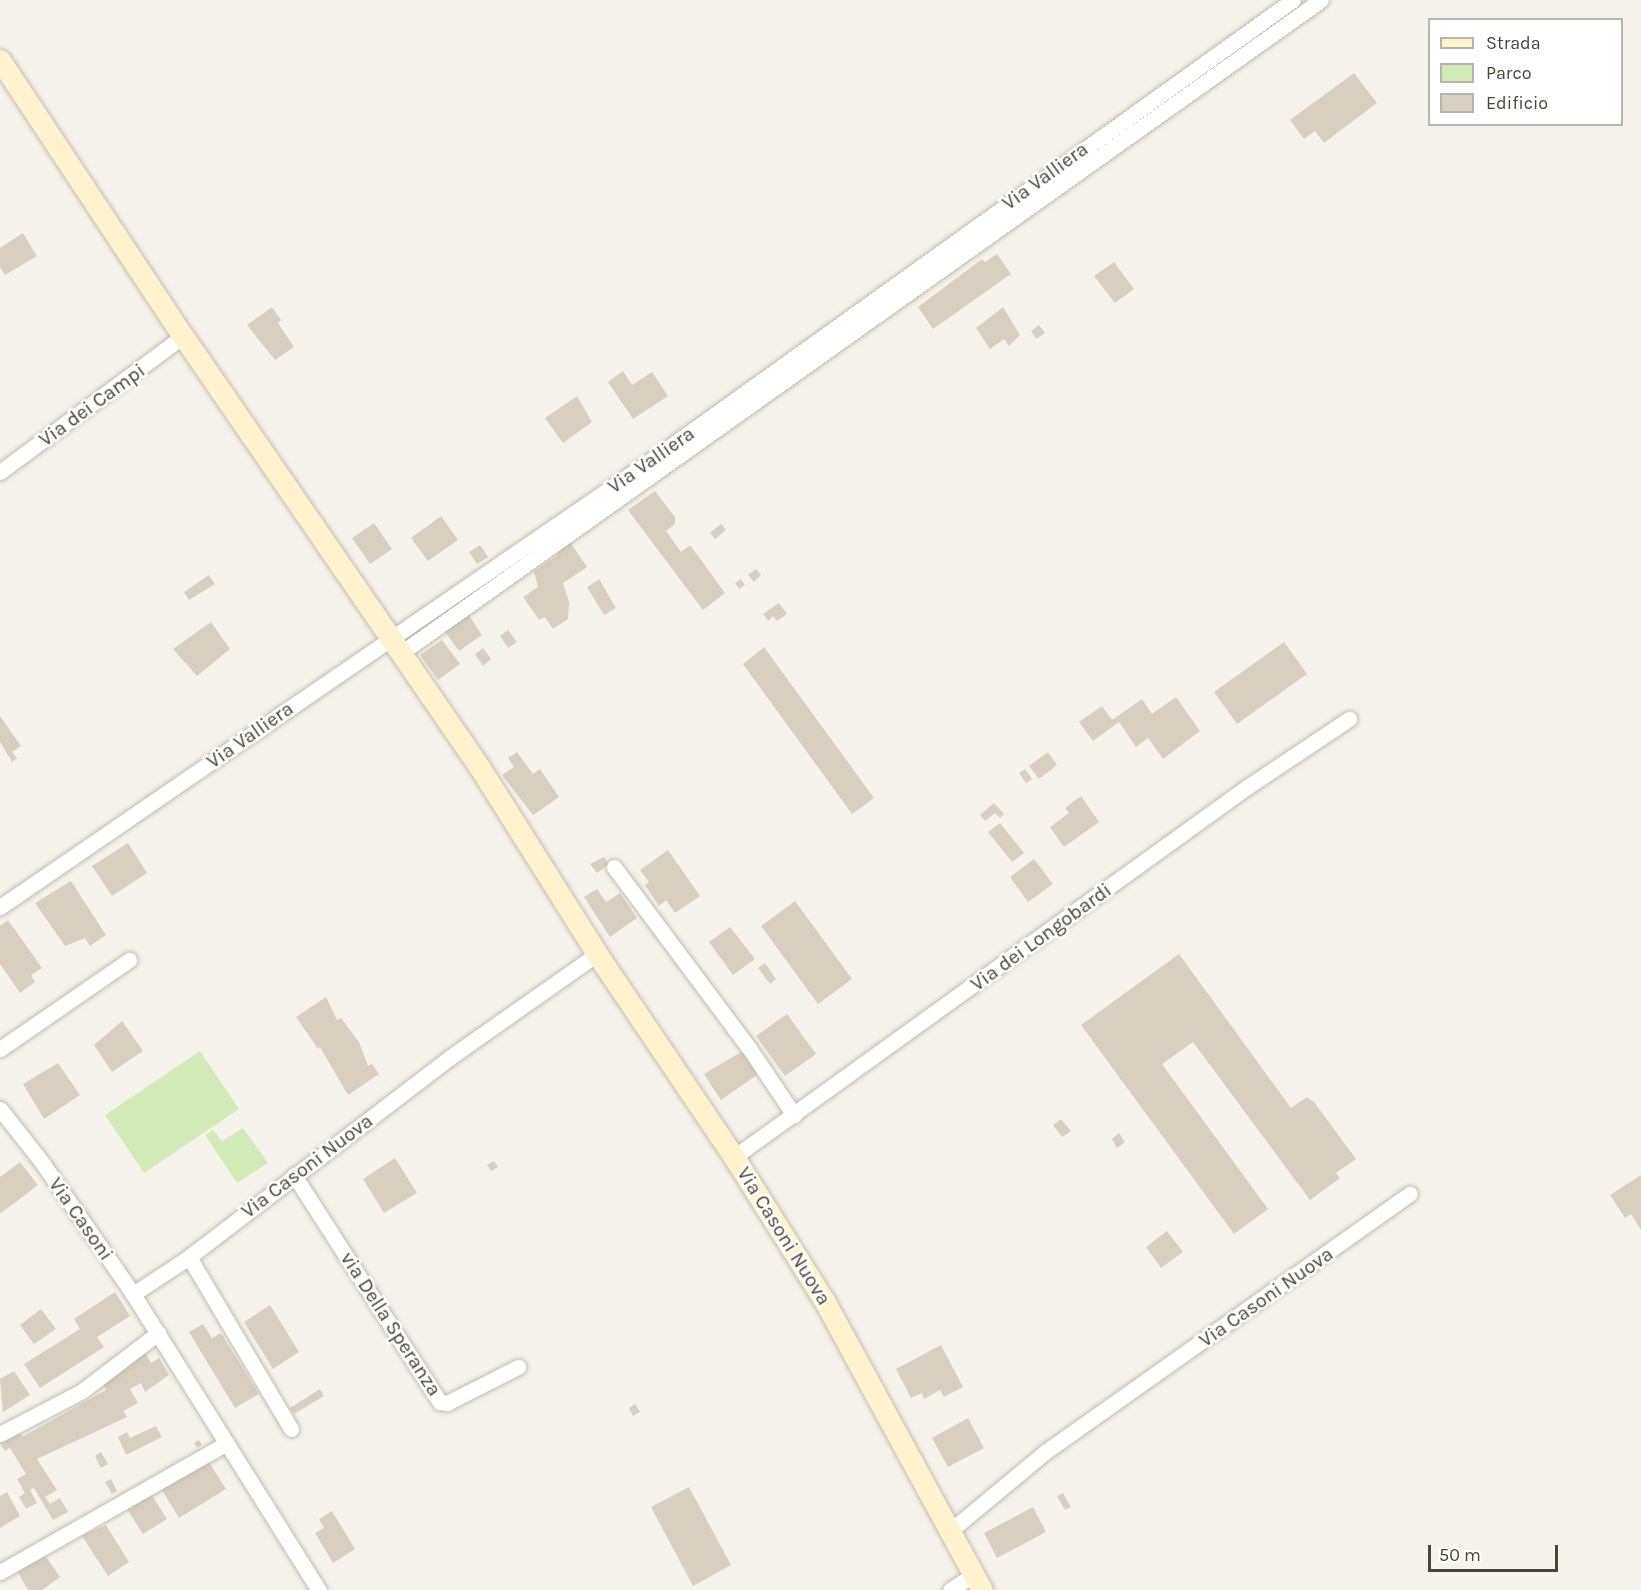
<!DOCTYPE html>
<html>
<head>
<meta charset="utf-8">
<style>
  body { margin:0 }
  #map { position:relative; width:1641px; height:1590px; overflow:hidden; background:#f6f3ec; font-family:Karla,sans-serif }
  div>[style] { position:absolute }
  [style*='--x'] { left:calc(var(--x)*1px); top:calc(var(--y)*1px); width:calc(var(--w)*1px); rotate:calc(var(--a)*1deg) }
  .green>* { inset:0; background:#d2eab5 }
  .building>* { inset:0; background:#d8cfc1 }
  .roads { filter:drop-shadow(0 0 2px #c2bbae) drop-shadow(0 0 2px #c2bbae) }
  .minor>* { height:15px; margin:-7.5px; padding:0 7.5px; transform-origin:7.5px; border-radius:7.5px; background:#fff }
  .secondary>* { height:21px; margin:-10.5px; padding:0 10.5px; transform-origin:10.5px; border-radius:10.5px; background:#fff3cd }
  span { translate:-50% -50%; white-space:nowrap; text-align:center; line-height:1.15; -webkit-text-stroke:5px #fff; paint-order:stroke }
  .street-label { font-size:20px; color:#4b4439 }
  .legend { position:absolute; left:1428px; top:18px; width:195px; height:108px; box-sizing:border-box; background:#fff; border:2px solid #b7b4b0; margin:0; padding:8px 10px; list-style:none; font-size:18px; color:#4b4439 }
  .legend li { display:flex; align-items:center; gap:12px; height:30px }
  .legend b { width:30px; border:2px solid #b7b4b0 }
  .scale { position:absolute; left:1428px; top:1545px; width:130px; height:27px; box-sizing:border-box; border:3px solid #4b4439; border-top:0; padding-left:8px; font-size:18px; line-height:21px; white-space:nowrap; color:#4b4439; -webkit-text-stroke:4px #fff; paint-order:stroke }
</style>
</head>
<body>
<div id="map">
  <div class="green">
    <div style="clip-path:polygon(200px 1051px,239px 1109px,144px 1173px,105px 1115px)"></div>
    <div style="clip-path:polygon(243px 1128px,268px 1163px,237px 1183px,205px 1135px,213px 1130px,222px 1141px)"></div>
  </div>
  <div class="building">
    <div style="clip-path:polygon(1354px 73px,1377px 103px,1324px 143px,1315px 131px,1304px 139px,1290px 120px)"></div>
    <div style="clip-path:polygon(23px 233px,37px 256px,5px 275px,0 267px,0 248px)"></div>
    <div style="clip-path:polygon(997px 254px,1011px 274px,933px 329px,918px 307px,982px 259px,985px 262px)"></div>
    <div style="clip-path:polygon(1114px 262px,1134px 289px,1115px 303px,1094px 276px)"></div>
    <div style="clip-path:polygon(272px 307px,281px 320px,278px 323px,294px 347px,275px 360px,247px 325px)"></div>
    <div style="clip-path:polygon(1003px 307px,1020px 335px,1009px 346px,1004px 339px,990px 349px,976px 328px)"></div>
    <div style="clip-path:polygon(1039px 325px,1045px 333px,1036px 339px,1031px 331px)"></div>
    <div style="clip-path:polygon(623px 371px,632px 385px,652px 372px,668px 396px,633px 419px,608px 382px)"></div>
    <div style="clip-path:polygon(577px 396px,592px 422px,563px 443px,545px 418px)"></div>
    <div style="clip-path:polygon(655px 491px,675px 517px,675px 524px,666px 531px,681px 552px,690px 545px,725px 593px,703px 610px,628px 510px)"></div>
    <div style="clip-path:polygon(441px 516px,458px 540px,428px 561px,411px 538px)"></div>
    <div style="clip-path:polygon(374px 523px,392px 549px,370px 564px,352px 538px)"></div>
    <div style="clip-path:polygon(721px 524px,726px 530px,715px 539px,710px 533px)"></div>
    <div style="clip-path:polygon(568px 539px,587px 567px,563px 583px,569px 602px,568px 619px,553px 629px,545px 617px,539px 620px,523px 597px,538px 587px,534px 571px,558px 555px,554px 548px)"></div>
    <div style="clip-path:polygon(480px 545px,488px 557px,477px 564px,469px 552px)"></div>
    <div style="clip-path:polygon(756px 569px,761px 575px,754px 582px,748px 575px)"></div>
    <div style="clip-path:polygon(209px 575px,215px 584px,189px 600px,184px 592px)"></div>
    <div style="clip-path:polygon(599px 579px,616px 608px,604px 615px,587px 587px)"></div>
    <div style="clip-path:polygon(741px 579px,745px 585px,739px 589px,735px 583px)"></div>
    <div style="clip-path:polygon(779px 603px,787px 614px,777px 621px,773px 616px,768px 621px,763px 614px)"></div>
    <div style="clip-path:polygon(468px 614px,482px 635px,459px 651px,444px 630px)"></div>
    <div style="clip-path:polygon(211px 622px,230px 649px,197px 676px,173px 649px)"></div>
    <div style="clip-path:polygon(508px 630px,517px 642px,508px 648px,500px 636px)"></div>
    <div style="clip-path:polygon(442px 640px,460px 664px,438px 680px,420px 655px)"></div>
    <div style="clip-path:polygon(1284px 642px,1307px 674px,1237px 724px,1214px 692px)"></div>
    <div style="clip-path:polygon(764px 647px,874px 798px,852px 814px,743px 664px)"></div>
    <div style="clip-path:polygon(483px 648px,491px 659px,483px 666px,475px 654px)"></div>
    <div style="clip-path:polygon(1176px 697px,1200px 731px,1163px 759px,1148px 738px,1136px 747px,1119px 722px,1093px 741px,1079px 722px,1102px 706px,1112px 720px,1142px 699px,1152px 714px)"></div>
    <div style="clip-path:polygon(0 716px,21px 746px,12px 752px,17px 758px,12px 762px,0 742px)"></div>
    <div style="clip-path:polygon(517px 752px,533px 774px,540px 769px,559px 797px,533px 815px,502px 775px,514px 767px,508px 758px)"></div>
    <div style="clip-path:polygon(1048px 752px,1057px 765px,1039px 779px,1029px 766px)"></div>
    <div style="clip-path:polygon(1025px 769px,1032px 779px,1026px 783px,1019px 773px)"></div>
    <div style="clip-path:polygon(1081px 796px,1099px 822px,1064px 847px,1050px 827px,1069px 813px,1065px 808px)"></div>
    <div style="clip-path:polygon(994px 803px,1004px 814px,1000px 818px,995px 813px,985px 821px,980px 815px)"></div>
    <div style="clip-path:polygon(1000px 823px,1024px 853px,1012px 862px,988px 832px)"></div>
    <div style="clip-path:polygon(128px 843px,147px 873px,112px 896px,92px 866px)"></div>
    <div style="clip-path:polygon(668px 850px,700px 896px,675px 913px,666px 900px,659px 906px,645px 885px,649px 882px,640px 870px)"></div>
    <div style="clip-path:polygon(604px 857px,609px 864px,597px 873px,590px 864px)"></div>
    <div style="clip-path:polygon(1034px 859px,1053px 884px,1028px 902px,1010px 877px)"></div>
    <div style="clip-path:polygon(71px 881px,106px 935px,90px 946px,85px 938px,65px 946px,35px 903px)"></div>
    <div style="clip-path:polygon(597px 889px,606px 902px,620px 893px,637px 918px,610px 937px,584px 897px)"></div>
    <div style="clip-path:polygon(795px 901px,852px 979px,818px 1004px,761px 926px)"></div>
    <div style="clip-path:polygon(8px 920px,42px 968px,31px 975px,35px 982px,20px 993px,0 964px,0 926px)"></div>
    <div style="clip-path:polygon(730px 927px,755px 959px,733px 975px,709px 942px)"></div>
    <div style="clip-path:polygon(1179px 954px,1291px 1108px,1307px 1097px,1314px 1102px,1356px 1159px,1336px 1173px,1340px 1178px,1310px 1200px,1193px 1042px,1162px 1064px,1268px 1209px,1234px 1234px,1081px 1025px)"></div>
    <div style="clip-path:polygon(765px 963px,776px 979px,770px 984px,758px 968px)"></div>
    <div style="clip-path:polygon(326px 997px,337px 1020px,341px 1018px,359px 1042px,368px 1066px,372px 1064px,379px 1074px,348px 1095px,320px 1047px,318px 1049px,296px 1017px)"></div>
    <div style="clip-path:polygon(787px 1014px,816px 1054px,785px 1076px,756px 1036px)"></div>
    <div style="clip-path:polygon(122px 1021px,143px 1051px,112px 1072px,94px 1045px)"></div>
    <div style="clip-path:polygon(746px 1049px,761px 1072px,721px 1100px,704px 1074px)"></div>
    <div style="clip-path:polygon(58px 1063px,80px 1095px,44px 1119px,23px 1084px)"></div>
    <div style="clip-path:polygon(1061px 1119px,1071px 1131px,1062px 1137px,1053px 1125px)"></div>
    <div style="clip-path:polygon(1119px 1133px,1125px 1142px,1117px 1148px,1112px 1139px)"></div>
    <div style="clip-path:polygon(395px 1158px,417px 1193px,384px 1213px,363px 1179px)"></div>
    <div style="clip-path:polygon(494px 1161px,498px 1167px,491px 1171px,487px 1165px)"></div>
    <div style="clip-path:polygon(20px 1162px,38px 1185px,0 1214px,0 1177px)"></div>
    <div style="clip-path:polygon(1641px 1175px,1641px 1230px,1631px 1214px,1625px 1218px,1610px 1195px)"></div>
    <div style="clip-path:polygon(1167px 1231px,1183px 1252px,1161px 1268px,1146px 1247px)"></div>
    <div style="clip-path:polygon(115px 1292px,130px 1316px,97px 1337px,104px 1347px,40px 1388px,24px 1364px,80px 1329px,74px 1319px)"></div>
    <div style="clip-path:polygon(270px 1305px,299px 1352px,273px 1369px,244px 1322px)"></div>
    <div style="clip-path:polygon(41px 1309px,56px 1329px,34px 1344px,20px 1325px)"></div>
    <div style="clip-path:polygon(203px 1324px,212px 1338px,221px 1333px,259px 1394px,235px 1408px,189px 1332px)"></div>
    <div style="clip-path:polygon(941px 1345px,963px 1387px,944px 1397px,940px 1390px,924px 1399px,922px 1393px,911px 1398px,896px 1369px)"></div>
    <div style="clip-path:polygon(145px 1352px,151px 1363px,159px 1358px,169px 1375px,145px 1392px,141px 1383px,130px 1389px,138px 1403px,123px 1411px,127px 1417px,37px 1459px,57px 1490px,45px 1497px,50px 1504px,60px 1498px,68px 1512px,53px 1520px,34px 1488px,30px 1490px,37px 1503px,26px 1509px,19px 1497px,25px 1493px,17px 1479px,26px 1474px,10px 1448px,5px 1451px,0 1443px,20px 1433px,22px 1437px,106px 1390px,101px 1379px)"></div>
    <div style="clip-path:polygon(14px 1371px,30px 1395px,3px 1412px,0 1379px)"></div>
    <div style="clip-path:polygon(320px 1389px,324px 1396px,294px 1414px,290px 1408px)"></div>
    <div style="clip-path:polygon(635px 1404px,640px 1412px,633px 1416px,629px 1408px)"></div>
    <div style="clip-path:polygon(968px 1418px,984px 1448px,948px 1467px,932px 1438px)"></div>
    <div style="clip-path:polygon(156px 1426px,162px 1437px,126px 1455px,118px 1437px,127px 1432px,130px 1438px)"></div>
    <div style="clip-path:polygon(199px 1440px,202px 1445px,197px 1448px,194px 1443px)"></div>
    <div style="clip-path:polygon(101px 1452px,108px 1464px,101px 1468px,95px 1456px)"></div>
    <div style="clip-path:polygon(207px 1459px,226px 1489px,179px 1518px,160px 1487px)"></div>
    <div style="clip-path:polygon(111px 1479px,117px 1491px,112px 1494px,105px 1482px)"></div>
    <div style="clip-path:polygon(689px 1487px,731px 1565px,693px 1586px,651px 1507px)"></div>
    <div style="clip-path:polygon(7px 1492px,20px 1516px,0 1528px,0 1496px)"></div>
    <div style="clip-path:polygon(1063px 1493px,1071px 1507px,1065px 1510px,1057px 1496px)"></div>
    <div style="clip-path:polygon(151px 1494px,167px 1519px,143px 1534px,127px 1509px)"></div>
    <div style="clip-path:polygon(1033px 1507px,1046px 1532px,997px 1558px,984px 1533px)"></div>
    <div style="clip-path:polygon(332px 1511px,355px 1549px,333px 1563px,315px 1533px,324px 1528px,319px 1519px)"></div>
    <div style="clip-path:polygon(106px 1525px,129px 1562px,108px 1576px,82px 1536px)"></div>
    <div style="clip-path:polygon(43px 1552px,60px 1577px,42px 1590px,28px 1590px,15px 1567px)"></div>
  </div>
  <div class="roads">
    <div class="minor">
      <div style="--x:0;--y:472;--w:228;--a:-36.6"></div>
      <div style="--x:401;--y:653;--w:1128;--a:-35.37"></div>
      <div style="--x:614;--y:867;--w:226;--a:53.3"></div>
      <div style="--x:749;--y:1048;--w:81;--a:56.1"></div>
      <div style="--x:0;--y:907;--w:793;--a:-34.47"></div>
      <div style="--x:654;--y:458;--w:786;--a:-35.63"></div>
      <div style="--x:0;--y:1049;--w:157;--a:-34.6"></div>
      <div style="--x:0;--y:1109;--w:66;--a:51.7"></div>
      <div style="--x:41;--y:1161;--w:162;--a:55.3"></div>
      <div style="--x:133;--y:1294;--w:350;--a:57.9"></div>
      <div style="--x:734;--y:1157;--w:633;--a:-35.8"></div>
      <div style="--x:1247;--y:787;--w:123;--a:-33.7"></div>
      <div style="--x:294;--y:1175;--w:270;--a:57.3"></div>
      <div style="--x:440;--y:1402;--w:7;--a:8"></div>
      <div style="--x:447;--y:1403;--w:80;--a:-26.9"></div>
      <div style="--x:189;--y:1257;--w:200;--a:59.3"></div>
      <div style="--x:133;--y:1294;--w:67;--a:-33.5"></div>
      <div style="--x:189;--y:1257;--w:327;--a:-37.4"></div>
      <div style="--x:449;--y:1058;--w:181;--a:-35.1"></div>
      <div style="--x:0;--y:1434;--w:93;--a:-27.7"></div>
      <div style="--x:82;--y:1391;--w:96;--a:-37.3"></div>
      <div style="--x:950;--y:1531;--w:124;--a:-39.7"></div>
      <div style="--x:1045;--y:1452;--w:447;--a:-35.3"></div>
      <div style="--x:0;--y:1572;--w:261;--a:-29.6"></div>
      <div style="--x:950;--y:1590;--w:27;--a:-33"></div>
    </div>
    <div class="secondary">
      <div style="--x:0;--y:60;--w:331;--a:56.5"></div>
      <div style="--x:183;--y:336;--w:524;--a:55.49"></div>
      <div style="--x:480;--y:768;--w:220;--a:57.8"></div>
      <div style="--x:597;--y:954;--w:245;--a:56"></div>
      <div style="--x:734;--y:1157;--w:171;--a:57.9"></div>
      <div style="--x:825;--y:1302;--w:328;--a:61.4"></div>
    </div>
  </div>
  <div class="street-label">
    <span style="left:1045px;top:176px;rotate:-36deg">Via Valliera</span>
    <span style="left:92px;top:405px;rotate:-36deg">Via dei Campi</span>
    <span style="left:651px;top:460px;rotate:-35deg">Via Valliera</span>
    <span style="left:250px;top:735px;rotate:-35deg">Via Valliera</span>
    <span style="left:1041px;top:937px;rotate:-36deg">Via dei Longobardi</span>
    <span style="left:307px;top:1166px;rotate:-37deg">Via Casoni Nuova</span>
    <span style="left:81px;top:1219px;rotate:55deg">Via Casoni</span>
    <span style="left:784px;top:1236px;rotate:58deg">Via Casoni Nuova</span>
    <span style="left:1266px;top:1297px;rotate:-35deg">Via Casoni Nuova</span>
    <span style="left:391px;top:1324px;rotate:57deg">via Della Speranza</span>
  </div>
  <ul class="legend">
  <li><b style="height:8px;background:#fff3cd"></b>Strada</li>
  <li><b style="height:16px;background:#d2eab5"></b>Parco</li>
  <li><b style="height:16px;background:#d8cfc1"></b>Edificio</li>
  </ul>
  <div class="scale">50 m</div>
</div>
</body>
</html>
